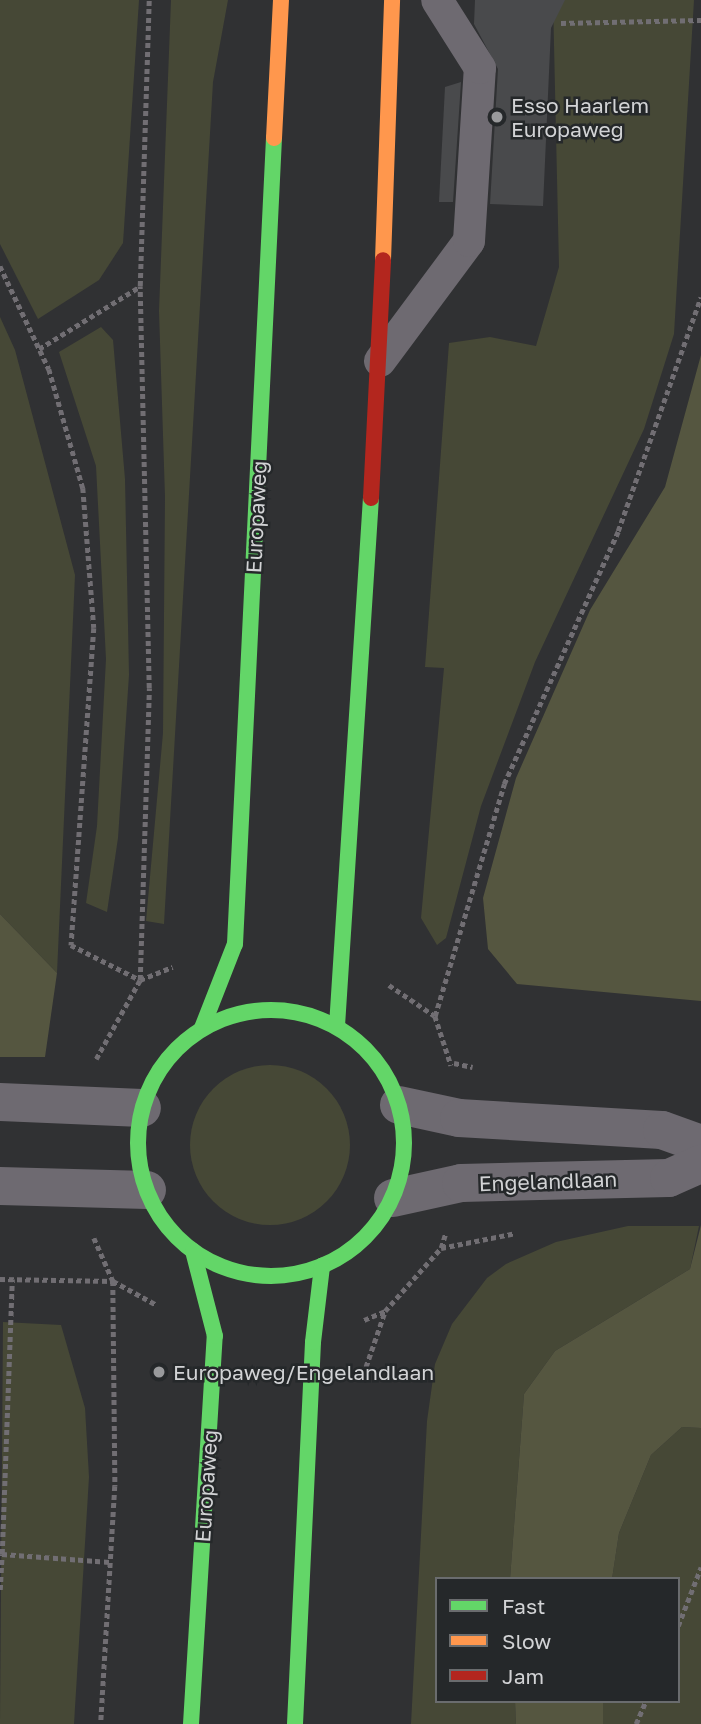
<!DOCTYPE html>
<html>
<head>
<meta charset="utf-8">
<style>
  body { margin:0 }
  #map { position:relative; width:701px; height:1724px; overflow:hidden; background:#303133; font-family:"Golos Text",sans-serif }
  div>[style] { position:absolute }
  [style*='--x'] { left:calc(var(--x)*1px); top:calc(var(--y)*1px); width:calc(var(--w)*1px); rotate:calc(var(--a)*1deg) }
  .green>* { inset:0; background:#464836 }
  .round { border-radius:50% }
  .forest>* { inset:0; background:#555640 }
  .building>* { inset:0; background:#494a4c }
  .path>* { height:4.5px; margin-top:-2.25px; transform-origin:0; background:repeating-linear-gradient(90deg,#716e73 0 5px,transparent 0 8.5px) }
  .lane>* { height:32px; margin:-16px; padding:0 16px; transform-origin:16px; border-radius:16px; background:#6e6a71 }
  .street>* { height:38px; margin:-19px; padding:0 19px; transform-origin:19px; border-radius:19px; background:#6e6a71 }
  .fast>* { height:16px; margin:-8px; padding:0 8px; transform-origin:8px; border-radius:8px; background:#63d668 }
  .fast>.ring { margin:-8px; padding:0; box-sizing:content-box; background:none; border:16px solid #63d668; border-radius:50% }
  .slow>* { height:16px; margin:-8px; padding:0 8px; transform-origin:8px; border-radius:8px; background:#ff974d }
  .jam>* { height:16px; margin:-8px; padding:0 8px; transform-origin:8px; border-radius:8px; background:#b3261e }
  .dots>* { width:19px; height:19px; translate:-50% -50%; box-sizing:border-box; border:4px solid #25282a; border-radius:50% }
  span { translate:-50% -50%; white-space:nowrap; text-align:center; line-height:1.15; -webkit-text-stroke:5px #25282a; paint-order:stroke }
  .poi-label { font-size:21px; color:#d2d3d5 }
  .left { translate:0 -50%; text-align:left }
  .street-label { font-size:21px; color:#d2d3d5 }
  .legend { position:absolute; left:435px; top:1577px; width:245px; height:126px; box-sizing:border-box; background:#25282a; border:2px solid #6a6c6e; margin:0; padding:9px 12px; list-style:none; font-size:21px; color:#d2d3d5 }
  .legend li { display:flex; align-items:center; gap:14px; height:35px }
  .legend b { width:35px; border:2px solid #6a6c6e }
</style>
</head>
<body>
<div id="map">
  <div class="green">
    <div style="clip-path:polygon(0 0,139px 0,123px 243px,99px 280px,38px 319px,0 244px)"></div>
    <div style="clip-path:polygon(171px 0,228px 0,213px 82px,164px 924px,146px 921px,163px 733px,165px 497px,159px 311px)"></div>
    <div style="clip-path:polygon(553px 0,694px 0,674px 334px,644px 429px,535px 662px,481px 806px,446px 938px,437px 945px,421px 918px,444px 668px,425px 667px,449px 343px,490px 337px,536px 346px,559px 267px)"></div>
    <div style="clip-path:polygon(0 317px,15px 350px,75px 575px,57px 973px,0 914px)"></div>
    <div style="clip-path:polygon(101px 327px,113px 340px,125px 479px,129px 675px,118px 838px,107px 912px,86px 903px,97px 826px,106px 659px,96px 466px,59px 352px)"></div>
    <div class="round" style="left:190px;top:1065px;width:160px;height:160px"></div>
    <div style="clip-path:polygon(628px 1226px,699px 1226px,690px 1269px,555px 1351px,524px 1394px,510px 1579px,437px 1579px,437px 1701px,515px 1701px,516px 1724px,411px 1724px,427px 1421px,435px 1364px,452px 1324px,487px 1278px,506px 1264px,556px 1242px)"></div>
    <div style="clip-path:polygon(3px 1322px,61px 1325px,85px 1408px,89px 1477px,74px 1724px,0 1724px)"></div>
    <div style="clip-path:polygon(682px 1427px,701px 1428px,701px 1724px,603px 1724px,603px 1701px,678px 1701px,678px 1579px,612px 1579px,619px 1533px,651px 1455px)"></div>
  </div>
  <div class="forest">
    <div style="clip-path:polygon(701px 355px,701px 1001px,517px 984px,488px 949px,483px 898px,516px 778px,590px 610px,665px 487px)"></div>
    <div style="clip-path:polygon(0 914px,57px 973px,45px 1057px,0 1057px)"></div>
    <div style="clip-path:polygon(701px 1225px,701px 1428px,682px 1427px,651px 1455px,619px 1533px,612px 1579px,510px 1579px,524px 1394px,555px 1351px,690px 1269px)"></div>
    <div style="clip-path:polygon(515px 1701px,603px 1701px,603px 1724px,516px 1724px)"></div>
  </div>
  <div class="building">
    <div style="clip-path:polygon(475px 0,565px 0,551px 28px,543px 206px,490px 204px,498px 69px,474px 24px)"></div>
    <div style="clip-path:polygon(461px 82px,453px 202px,439px 202px,445px 87px)"></div>
  </div>
  <div class="path">
    <div style="--x:561;--y:23;--w:140;--a:-1.2"></div>
    <div style="--x:0;--y:266;--w:114;--a:64.6"></div>
    <div style="--x:49;--y:369;--w:124;--a:74.1"></div>
    <div style="--x:83;--y:488;--w:140;--a:85.5"></div>
    <div style="--x:94;--y:628;--w:318;--a:94.1"></div>
    <div style="--x:71;--y:945;--w:77;--a:26.9"></div>
    <div style="--x:140;--y:980;--w:35;--a:-22"></div>
    <div style="--x:39;--y:349;--w:118;--a:-31.8"></div>
    <div style="--x:389;--y:985;--w:55;--a:34"></div>
    <div style="--x:435;--y:1016;--w:52;--a:71.9"></div>
    <div style="--x:435;--y:1016;--w:242;--a:-73.4"></div>
    <div style="--x:504;--y:784;--w:277;--a:-65.7"></div>
    <div style="--x:618;--y:531;--w:248;--a:-70.5"></div>
    <div style="--x:96;--y:1059;--w:90;--a:-60.9"></div>
    <div style="--x:140;--y:980;--w:292;--a:-88.2"></div>
    <div style="--x:149;--y:688;--w:402;--a:-91.3"></div>
    <div style="--x:140;--y:286;--w:286;--a:-88.2"></div>
    <div style="--x:454;--y:1063;--w:19;--a:12"></div>
    <div style="--x:94;--y:1238;--w:47;--a:66.2"></div>
    <div style="--x:113;--y:1281;--w:205;--a:89.4"></div>
    <div style="--x:115;--y:1486;--w:238;--a:93.4"></div>
    <div style="--x:441;--y:1248;--w:76;--a:-11.3"></div>
    <div style="--x:0;--y:1279;--w:113;--a:1"></div>
    <div style="--x:113;--y:1281;--w:48;--a:28.7"></div>
    <div style="--x:364;--y:1320;--w:23;--a:-23"></div>
    <div style="--x:385;--y:1311;--w:84;--a:-48.4"></div>
    <div style="--x:441;--y:1248;--w:14;--a:-73"></div>
    <div style="--x:363;--y:1375;--w:68;--a:-71"></div>
    <div style="--x:2;--y:1554;--w:275;--a:-87.9"></div>
    <div style="--x:0;--y:1590;--w:36;--a:-87"></div>
    <div style="--x:2;--y:1554;--w:108;--a:4.2"></div>
    <div style="--x:678;--y:1626;--w:63;--a:-68.7"></div>
    <div style="--x:636;--y:1724;--w:25;--a:-67"></div>
  </div>
  <div class="lane">
    <div style="--x:380;--y:361;--w:149;--a:-53.4"></div>
    <div style="--x:469;--y:241;--w:173;--a:-86.4"></div>
    <div style="--x:480;--y:68;--w:80;--a:-122.3"></div>
  </div>
  <div class="street">
    <div style="--x:0;--y:1102;--w:142;--a:2.4"></div>
    <div style="--x:399;--y:1105;--w:61;--a:12.2"></div>
    <div style="--x:459;--y:1118;--w:203;--a:3.4"></div>
    <div style="--x:662;--y:1130;--w:41;--a:19.7"></div>
    <div style="--x:0;--y:1186;--w:147;--a:1.6"></div>
    <div style="--x:393;--y:1198;--w:70;--a:-12.4"></div>
    <div style="--x:461;--y:1183;--w:208;--a:-1.4"></div>
    <div style="--x:669;--y:1178;--w:35;--a:-24"></div>
  </div>
  <div class="fast">
    <div class="ring" style="left:138px;top:1010px;width:250px;height:250px"></div>
    <div style="--x:337;--y:1026;--w:529;--a:-86.32"></div>
    <div style="--x:202;--y:1028;--w:90;--a:-68.6"></div>
    <div style="--x:235;--y:944;--w:807;--a:-87.23"></div>
    <div style="--x:191;--y:1724;--w:389;--a:-86.5"></div>
    <div style="--x:215;--y:1336;--w:88;--a:-104.5"></div>
    <div style="--x:295;--y:1724;--w:382;--a:-87.3"></div>
    <div style="--x:313;--y:1342;--w:77;--a:-83.2"></div>
  </div>
  <div class="slow">
    <div style="--x:274;--y:138;--w:138;--a:-87.1"></div>
    <div style="--x:383;--y:260;--w:260;--a:-88"></div>
  </div>
  <div class="jam">
    <div style="--x:371;--y:498;--w:238;--a:-87.1"></div>
  </div>
  <div class="dots">
    <div style="left:497px;top:117px;background:#999a9c"></div>
    <div style="left:159px;top:1372px;background:#999a9c"></div>
  </div>
  <div class="poi-label">
    <span class="left" style="left:511px;top:117px">Esso Haarlem<br>Europaweg</span>
    <span class="left" style="left:173px;top:1372px">Europaweg/Engelandlaan</span>
  </div>
  <div class="street-label">
    <span style="left:256px;top:517px;rotate:-87deg">Europaweg</span>
    <span style="left:548px;top:1181px;rotate:-2deg">Engelandlaan</span>
    <span style="left:206px;top:1486px;rotate:-86deg">Europaweg</span>
  </div>
  <ul class="legend">
  <li><b style="height:9px;background:#63d668"></b>Fast</li>
  <li><b style="height:9px;background:#ff974d"></b>Slow</li>
  <li><b style="height:9px;background:#b3261e"></b>Jam</li>
  </ul>
</div>
</body>
</html>
